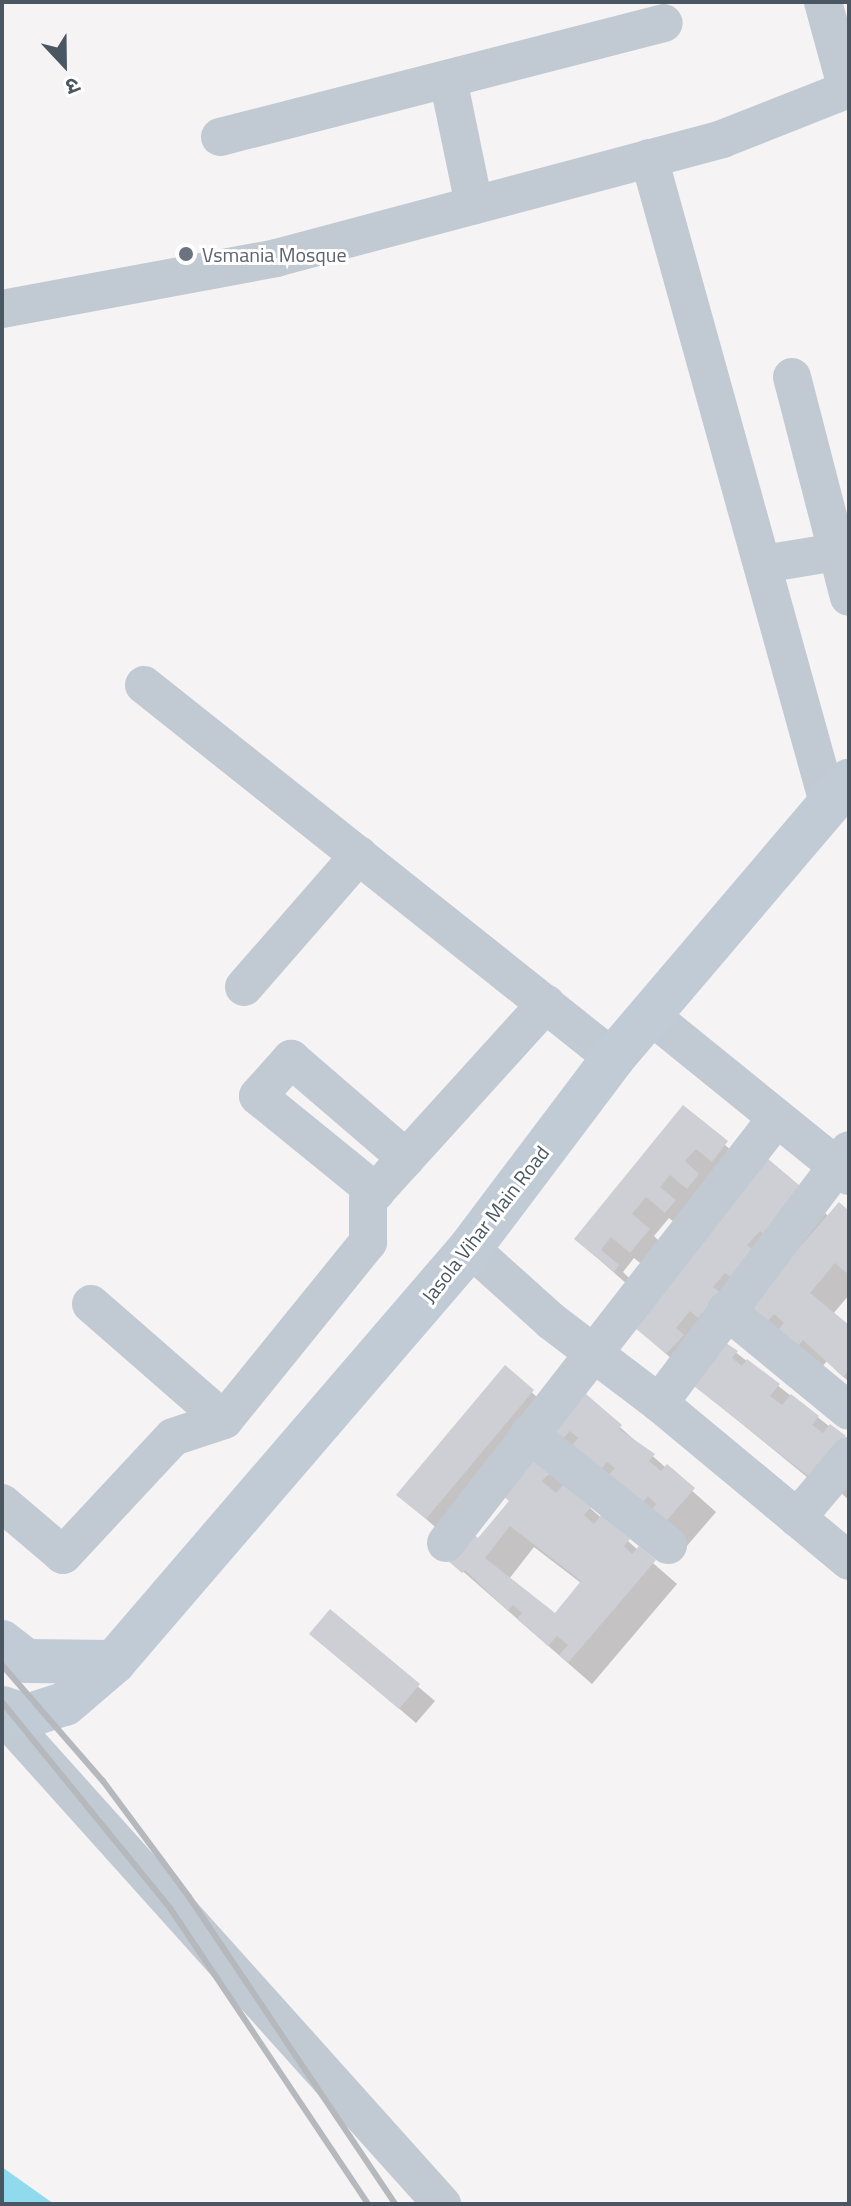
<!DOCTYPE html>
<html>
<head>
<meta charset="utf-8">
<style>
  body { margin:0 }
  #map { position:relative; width:851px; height:2206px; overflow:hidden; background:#f5f3f3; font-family:"Titillium Web","Noto Sans Devanagari",sans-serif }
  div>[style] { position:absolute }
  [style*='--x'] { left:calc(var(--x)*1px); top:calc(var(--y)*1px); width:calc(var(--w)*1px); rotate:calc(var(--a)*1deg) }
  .water>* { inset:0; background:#90daee }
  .shadow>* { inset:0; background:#0003 }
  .building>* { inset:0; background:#cdcfd5 }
  .street>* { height:38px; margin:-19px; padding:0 19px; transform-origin:19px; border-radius:19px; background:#c1cad2 }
  .secondary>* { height:44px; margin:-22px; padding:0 22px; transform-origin:22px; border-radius:22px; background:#c1cbd6 }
  .rail>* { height:6px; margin:-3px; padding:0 3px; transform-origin:3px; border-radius:3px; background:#b5b8bd }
  .dots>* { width:22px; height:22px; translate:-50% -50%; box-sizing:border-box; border:4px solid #fff; border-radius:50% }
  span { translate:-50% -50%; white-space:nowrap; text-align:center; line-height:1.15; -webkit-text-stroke:6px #fff; paint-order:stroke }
  .worship-label { font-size:20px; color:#5b616d }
  .left { translate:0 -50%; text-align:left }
  .street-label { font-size:20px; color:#4a5661 }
  .frame { position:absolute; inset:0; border:4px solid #4a5661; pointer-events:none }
  .north { position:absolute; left:24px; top:24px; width:80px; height:80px; -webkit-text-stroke:6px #fff; paint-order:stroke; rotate:158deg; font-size:22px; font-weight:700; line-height:32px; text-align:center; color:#4a5661 }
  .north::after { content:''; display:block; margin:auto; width:28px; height:36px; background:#4a5661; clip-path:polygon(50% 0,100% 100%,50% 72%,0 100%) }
</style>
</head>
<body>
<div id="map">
  <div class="water">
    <div style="clip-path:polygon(2px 2167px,54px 2204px,2px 2204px)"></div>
  </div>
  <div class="shadow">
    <div style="clip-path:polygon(683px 1108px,749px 1166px,689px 1234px,669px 1218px,654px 1236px,671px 1253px,654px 1274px,634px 1258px,623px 1272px,640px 1289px,637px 1293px,576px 1239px)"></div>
    <div style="clip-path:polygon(805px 1193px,829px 1217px,849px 1213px,849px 1295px,833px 1314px,849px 1327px,849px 1382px,827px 1361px,821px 1368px,741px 1316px,690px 1376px,631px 1321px)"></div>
    <div style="clip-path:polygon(724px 1343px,849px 1442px,849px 1500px,841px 1493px,835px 1500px,692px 1383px)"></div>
    <div style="clip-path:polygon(505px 1368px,558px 1416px,579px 1391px,716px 1512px,686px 1547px,545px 1426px,450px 1540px,399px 1495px)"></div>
    <div style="clip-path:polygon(evenodd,550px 1473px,677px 1584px,592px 1684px,450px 1560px,479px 1540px,512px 1502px,550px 1473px,534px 1547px,581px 1583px,555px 1616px,509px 1579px,534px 1547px)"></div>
    <div style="clip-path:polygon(330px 1612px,435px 1701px,416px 1723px,312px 1634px)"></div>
  </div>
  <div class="building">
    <div style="clip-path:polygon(683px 1105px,728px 1141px,712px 1162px,696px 1149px,685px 1161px,699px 1174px,687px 1189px,670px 1175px,660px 1187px,676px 1200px,665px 1213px,646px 1197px,632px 1214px,650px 1229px,630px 1253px,611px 1237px,601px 1250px,619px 1265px,614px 1272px,574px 1239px)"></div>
    <div style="clip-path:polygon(767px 1158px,806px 1191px,767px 1237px,760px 1231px,747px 1245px,755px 1251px,732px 1278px,725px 1273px,713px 1287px,720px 1292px,698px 1318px,690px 1311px,676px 1328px,684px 1335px,666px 1354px,628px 1322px)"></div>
    <div style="clip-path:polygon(839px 1202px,849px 1211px,849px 1275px,835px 1263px,810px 1293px,849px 1325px,849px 1370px,843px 1377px,803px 1340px,797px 1347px,778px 1330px,784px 1323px,774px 1314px,767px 1322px,749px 1306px)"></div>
    <div style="clip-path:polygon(723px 1341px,738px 1351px,732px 1358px,742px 1366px,747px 1359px,780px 1384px,770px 1396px,782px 1405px,791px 1394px,819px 1416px,812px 1425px,823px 1433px,830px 1424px,846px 1436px,812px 1479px,690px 1383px)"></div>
    <div style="clip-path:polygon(505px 1365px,534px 1390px,426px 1519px,396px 1495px)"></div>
    <div style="clip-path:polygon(579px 1388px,622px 1425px,619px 1429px,655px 1454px,649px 1461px,661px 1471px,667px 1464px,695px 1488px,662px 1526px,648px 1514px,656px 1504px,648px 1496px,640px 1506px,606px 1478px,615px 1468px,607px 1462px,599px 1472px,570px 1448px,578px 1438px,570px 1431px,560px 1442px,544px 1428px)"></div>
    <div style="clip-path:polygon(evenodd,535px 1457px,551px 1471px,542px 1481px,556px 1493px,565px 1483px,592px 1506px,584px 1515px,594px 1524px,602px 1514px,630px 1539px,624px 1546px,632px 1554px,639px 1546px,656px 1560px,568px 1663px,559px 1655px,568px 1645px,557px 1636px,548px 1646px,517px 1619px,522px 1613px,513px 1605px,508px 1611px,465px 1570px,462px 1573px,447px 1560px,471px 1532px,478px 1538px,509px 1501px,502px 1495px,535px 1457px,510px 1526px,581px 1581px,555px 1613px,485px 1558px,510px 1526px)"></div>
    <div style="clip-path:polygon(330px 1609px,420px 1684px,399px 1709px,309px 1634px)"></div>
  </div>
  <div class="street">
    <div style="--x:823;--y:2;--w:91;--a:74.7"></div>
    <div style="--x:448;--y:79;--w:129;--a:78.3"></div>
    <div style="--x:220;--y:137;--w:458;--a:-14.4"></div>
    <div style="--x:649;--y:158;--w:673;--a:74.48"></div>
    <div style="--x:2;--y:309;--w:279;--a:-10.5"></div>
    <div style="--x:276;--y:258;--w:462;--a:-14.9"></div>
    <div style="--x:722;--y:139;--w:136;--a:-21.5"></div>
    <div style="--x:792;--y:377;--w:227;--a:75.5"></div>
    <div style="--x:764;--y:564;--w:86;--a:-9.4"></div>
    <div style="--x:144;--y:685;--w:599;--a:38.5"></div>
    <div style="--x:244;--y:987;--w:175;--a:-48.9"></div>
    <div style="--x:650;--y:1015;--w:256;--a:39"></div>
    <div style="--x:376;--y:1192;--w:152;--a:-140.9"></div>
    <div style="--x:258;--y:1096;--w:50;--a:-48.3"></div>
    <div style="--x:291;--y:1059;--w:152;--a:40.7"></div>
    <div style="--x:470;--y:1248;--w:109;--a:42"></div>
    <div style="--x:551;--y:1321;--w:136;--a:37.2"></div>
    <div style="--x:659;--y:1403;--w:247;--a:39.7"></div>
    <div style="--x:91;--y:1304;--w:176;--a:41.1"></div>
    <div style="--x:726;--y:1310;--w:159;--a:39.4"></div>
    <div style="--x:659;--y:1403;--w:316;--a:-53.1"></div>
    <div style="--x:529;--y:1434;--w:178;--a:38.6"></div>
    <div style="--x:2;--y:1503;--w:80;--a:40.4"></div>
    <div style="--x:63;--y:1555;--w:161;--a:-47"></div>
    <div style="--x:173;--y:1437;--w:54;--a:-18.4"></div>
    <div style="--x:224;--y:1420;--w:229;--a:-51"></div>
    <div style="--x:368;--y:1242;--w:42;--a:-90"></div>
    <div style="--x:368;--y:1200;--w:265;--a:-47.8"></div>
    <div style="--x:797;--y:1518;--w:81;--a:-50"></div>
    <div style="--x:446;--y:1543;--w:537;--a:-52.11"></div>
    <div style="--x:2;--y:1714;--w:659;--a:48.08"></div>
  </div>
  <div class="secondary">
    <div style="--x:2;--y:1642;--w:31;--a:38"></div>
    <div style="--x:26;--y:1661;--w:88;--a:0.7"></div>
    <div style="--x:2;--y:1708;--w:26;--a:18"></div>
    <div style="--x:27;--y:1716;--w:40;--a:-18"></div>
    <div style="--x:65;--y:1704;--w:65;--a:-40.6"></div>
    <div style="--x:114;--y:1662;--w:546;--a:-49.31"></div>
    <div style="--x:470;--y:1248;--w:238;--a:-53"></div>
    <div style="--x:613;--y:1058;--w:364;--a:-49.6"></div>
  </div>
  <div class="rail">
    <div style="--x:2;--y:1665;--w:154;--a:49"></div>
    <div style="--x:103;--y:1781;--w:144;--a:53.4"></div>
    <div style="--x:189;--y:1897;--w:370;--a:56.1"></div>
    <div style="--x:2;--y:1702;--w:266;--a:50.8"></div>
    <div style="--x:170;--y:1908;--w:356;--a:56.2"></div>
  </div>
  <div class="dots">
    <div style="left:186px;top:254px;background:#6b7280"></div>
  </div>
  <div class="worship-label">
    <span class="left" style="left:202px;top:254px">Vsmania Mosque</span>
  </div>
  <div class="street-label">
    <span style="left:485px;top:1224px;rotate:-52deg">Jasola Vihar Main Road</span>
  </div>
  <div class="frame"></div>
  <div class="north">उ</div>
</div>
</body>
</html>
